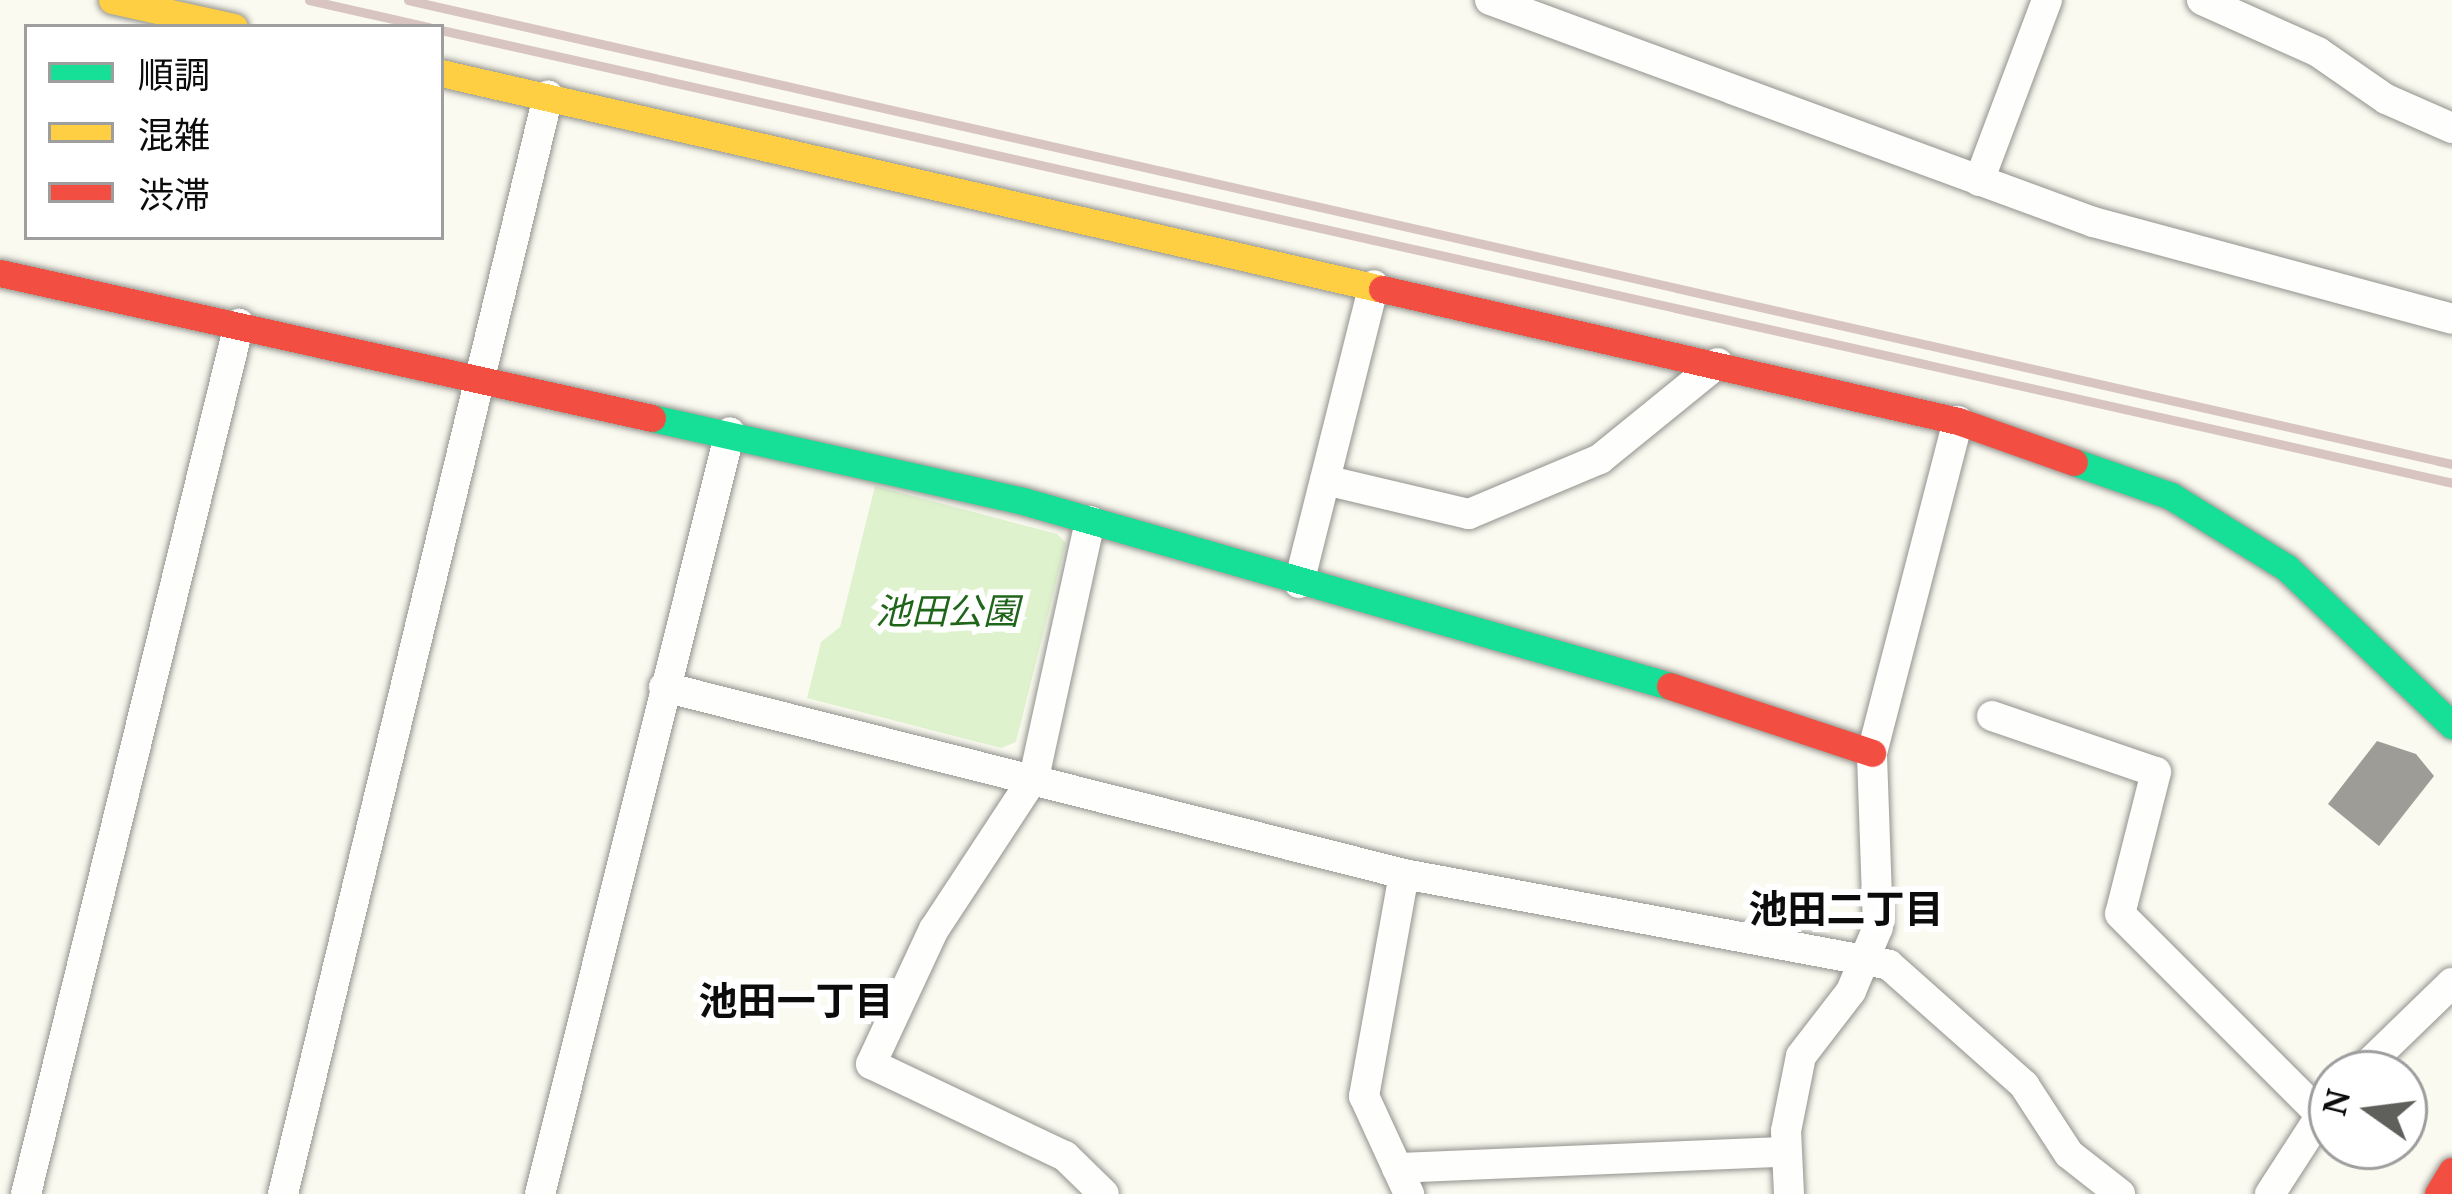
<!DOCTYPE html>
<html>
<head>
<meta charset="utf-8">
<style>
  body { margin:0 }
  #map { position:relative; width:2452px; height:1194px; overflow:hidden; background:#fafaf0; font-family:"PT Serif","Noto Sans JP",serif }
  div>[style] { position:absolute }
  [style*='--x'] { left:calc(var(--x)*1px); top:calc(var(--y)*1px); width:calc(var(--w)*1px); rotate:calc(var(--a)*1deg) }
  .green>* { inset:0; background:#dff2ce }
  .building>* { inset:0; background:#9d9c96 }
  .roads { filter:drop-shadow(0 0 3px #93938f) drop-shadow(0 0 3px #93938f) }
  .street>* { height:30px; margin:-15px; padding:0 15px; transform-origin:15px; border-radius:15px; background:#fefefd }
  .fast>* { height:27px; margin:-13.5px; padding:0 13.5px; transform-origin:13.5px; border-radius:13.5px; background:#16e098 }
  .slow>* { height:27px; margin:-13.5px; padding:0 13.5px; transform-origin:13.5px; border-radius:13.5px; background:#ffcf43 }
  .jam>* { height:27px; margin:-13.5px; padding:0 13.5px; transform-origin:13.5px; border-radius:13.5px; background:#f24e42 }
  .rail>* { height:9px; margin:-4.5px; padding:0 4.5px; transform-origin:4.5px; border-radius:4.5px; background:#d8c5c2 }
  span { translate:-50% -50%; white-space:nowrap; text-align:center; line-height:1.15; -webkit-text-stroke:12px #fff; paint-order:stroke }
  .park-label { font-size:36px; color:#20661a; font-style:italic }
  .neighbourhood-label { font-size:39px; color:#0c0c0c; font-weight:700 }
  .legend { position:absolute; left:24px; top:24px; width:420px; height:216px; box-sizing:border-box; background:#fff; border:3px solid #9e9e9e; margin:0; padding:15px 21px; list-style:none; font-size:36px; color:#0c0c0c }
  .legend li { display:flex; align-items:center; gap:24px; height:60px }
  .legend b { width:60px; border:3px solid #9e9e9e }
  .north { position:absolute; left:2308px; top:1050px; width:120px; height:120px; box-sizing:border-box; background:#fff; border:3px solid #9e9e9e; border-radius:50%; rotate:284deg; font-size:33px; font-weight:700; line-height:48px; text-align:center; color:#0c0c0c }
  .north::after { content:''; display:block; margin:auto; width:42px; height:54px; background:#5f5f5c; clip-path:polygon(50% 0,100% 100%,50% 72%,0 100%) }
</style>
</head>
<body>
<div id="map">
  <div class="green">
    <div style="clip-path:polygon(875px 486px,1057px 534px,1066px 543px,1016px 742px,1001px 748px,807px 698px,821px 642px,840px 627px)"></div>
  </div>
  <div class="building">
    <div style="clip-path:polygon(2377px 741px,2416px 754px,2434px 776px,2379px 846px,2328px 804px)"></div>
  </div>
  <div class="roads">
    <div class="street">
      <div style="--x:1490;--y:0;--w:643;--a:20.21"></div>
      <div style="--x:2093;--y:222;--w:372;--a:15.1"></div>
      <div style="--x:2202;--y:0;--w:127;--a:24.1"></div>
      <div style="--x:2318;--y:52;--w:83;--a:34.7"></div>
      <div style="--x:2386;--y:99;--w:72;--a:23.7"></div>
      <div style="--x:1979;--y:181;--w:193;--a:-69.4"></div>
      <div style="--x:1325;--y:480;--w:148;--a:13.3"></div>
      <div style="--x:1469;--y:514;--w:142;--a:-22.8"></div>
      <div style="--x:1600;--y:459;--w:152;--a:-39.1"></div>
      <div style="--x:1090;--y:521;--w:262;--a:102.3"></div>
      <div style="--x:1034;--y:777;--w:182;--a:123.3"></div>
      <div style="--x:934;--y:929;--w:149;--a:115"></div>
      <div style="--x:871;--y:1064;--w:215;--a:25.4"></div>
      <div style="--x:1065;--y:1156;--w:54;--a:44.3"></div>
      <div style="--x:1299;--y:583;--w:307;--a:-75.9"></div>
      <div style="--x:664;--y:687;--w:763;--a:14.18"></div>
      <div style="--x:1404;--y:874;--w:493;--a:10.6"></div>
      <div style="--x:1889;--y:965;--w:181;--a:41.6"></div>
      <div style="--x:2024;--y:1085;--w:82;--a:56.9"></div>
      <div style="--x:2069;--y:1154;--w:65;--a:38.1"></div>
      <div style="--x:1992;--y:716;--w:173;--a:18.9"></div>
      <div style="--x:2156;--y:772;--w:146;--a:104.2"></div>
      <div style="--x:2120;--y:914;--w:280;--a:45"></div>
      <div style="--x:1404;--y:874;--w:226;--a:100.2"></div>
      <div style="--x:1364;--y:1096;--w:108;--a:65.3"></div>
      <div style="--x:2358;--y:1074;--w:131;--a:-44.1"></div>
      <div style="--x:1397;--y:1168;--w:388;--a:-2.4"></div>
      <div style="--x:26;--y:1194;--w:896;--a:-76.24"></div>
      <div style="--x:283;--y:1194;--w:1130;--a:-76.43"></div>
      <div style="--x:540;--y:1194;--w:785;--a:-76"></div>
      <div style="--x:1789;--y:1194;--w:63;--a:-92.7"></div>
      <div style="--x:1786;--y:1131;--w:76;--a:-78.7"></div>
      <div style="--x:1801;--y:1056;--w:82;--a:-52.4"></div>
      <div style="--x:1851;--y:991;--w:69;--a:-67.1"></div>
      <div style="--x:1878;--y:927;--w:174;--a:-92"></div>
      <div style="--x:1872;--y:753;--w:343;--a:-75.5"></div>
      <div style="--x:2270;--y:1194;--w:114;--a:-57.1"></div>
    </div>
    <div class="fast">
      <div style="--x:652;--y:418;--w:380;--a:12.6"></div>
      <div style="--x:1023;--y:501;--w:673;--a:15.96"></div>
      <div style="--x:2074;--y:462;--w:103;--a:19.3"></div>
      <div style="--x:2171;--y:496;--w:137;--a:31.8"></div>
      <div style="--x:2287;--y:568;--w:228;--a:43.6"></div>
    </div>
    <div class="slow">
      <div style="--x:112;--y:0;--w:125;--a:12.5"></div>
      <div style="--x:441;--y:73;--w:965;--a:12.93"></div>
    </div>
    <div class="jam">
      <div style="--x:0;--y:273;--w:668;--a:12.54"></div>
      <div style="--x:1382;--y:289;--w:591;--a:12.91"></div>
      <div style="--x:1958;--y:421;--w:123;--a:19.5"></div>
      <div style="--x:1670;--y:686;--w:213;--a:18.3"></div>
      <div style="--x:2438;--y:1194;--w:27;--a:-59"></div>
    </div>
  </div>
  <div class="rail">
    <div style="--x:309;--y:0;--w:123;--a:12.7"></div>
    <div style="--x:408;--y:0;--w:2096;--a:12.79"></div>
    <div style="--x:441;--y:30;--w:2061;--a:12.69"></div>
  </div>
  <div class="park-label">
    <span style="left:947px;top:611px">池田公園</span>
  </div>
  <div class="neighbourhood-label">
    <span style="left:1846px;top:908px">池田二丁目</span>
    <span style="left:796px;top:1000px">池田一丁目</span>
  </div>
  <ul class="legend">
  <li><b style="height:15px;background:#16e098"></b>順調</li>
  <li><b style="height:15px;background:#ffcf43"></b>混雑</li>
  <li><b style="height:15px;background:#f24e42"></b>渋滞</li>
  </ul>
  <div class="north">N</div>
</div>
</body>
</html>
